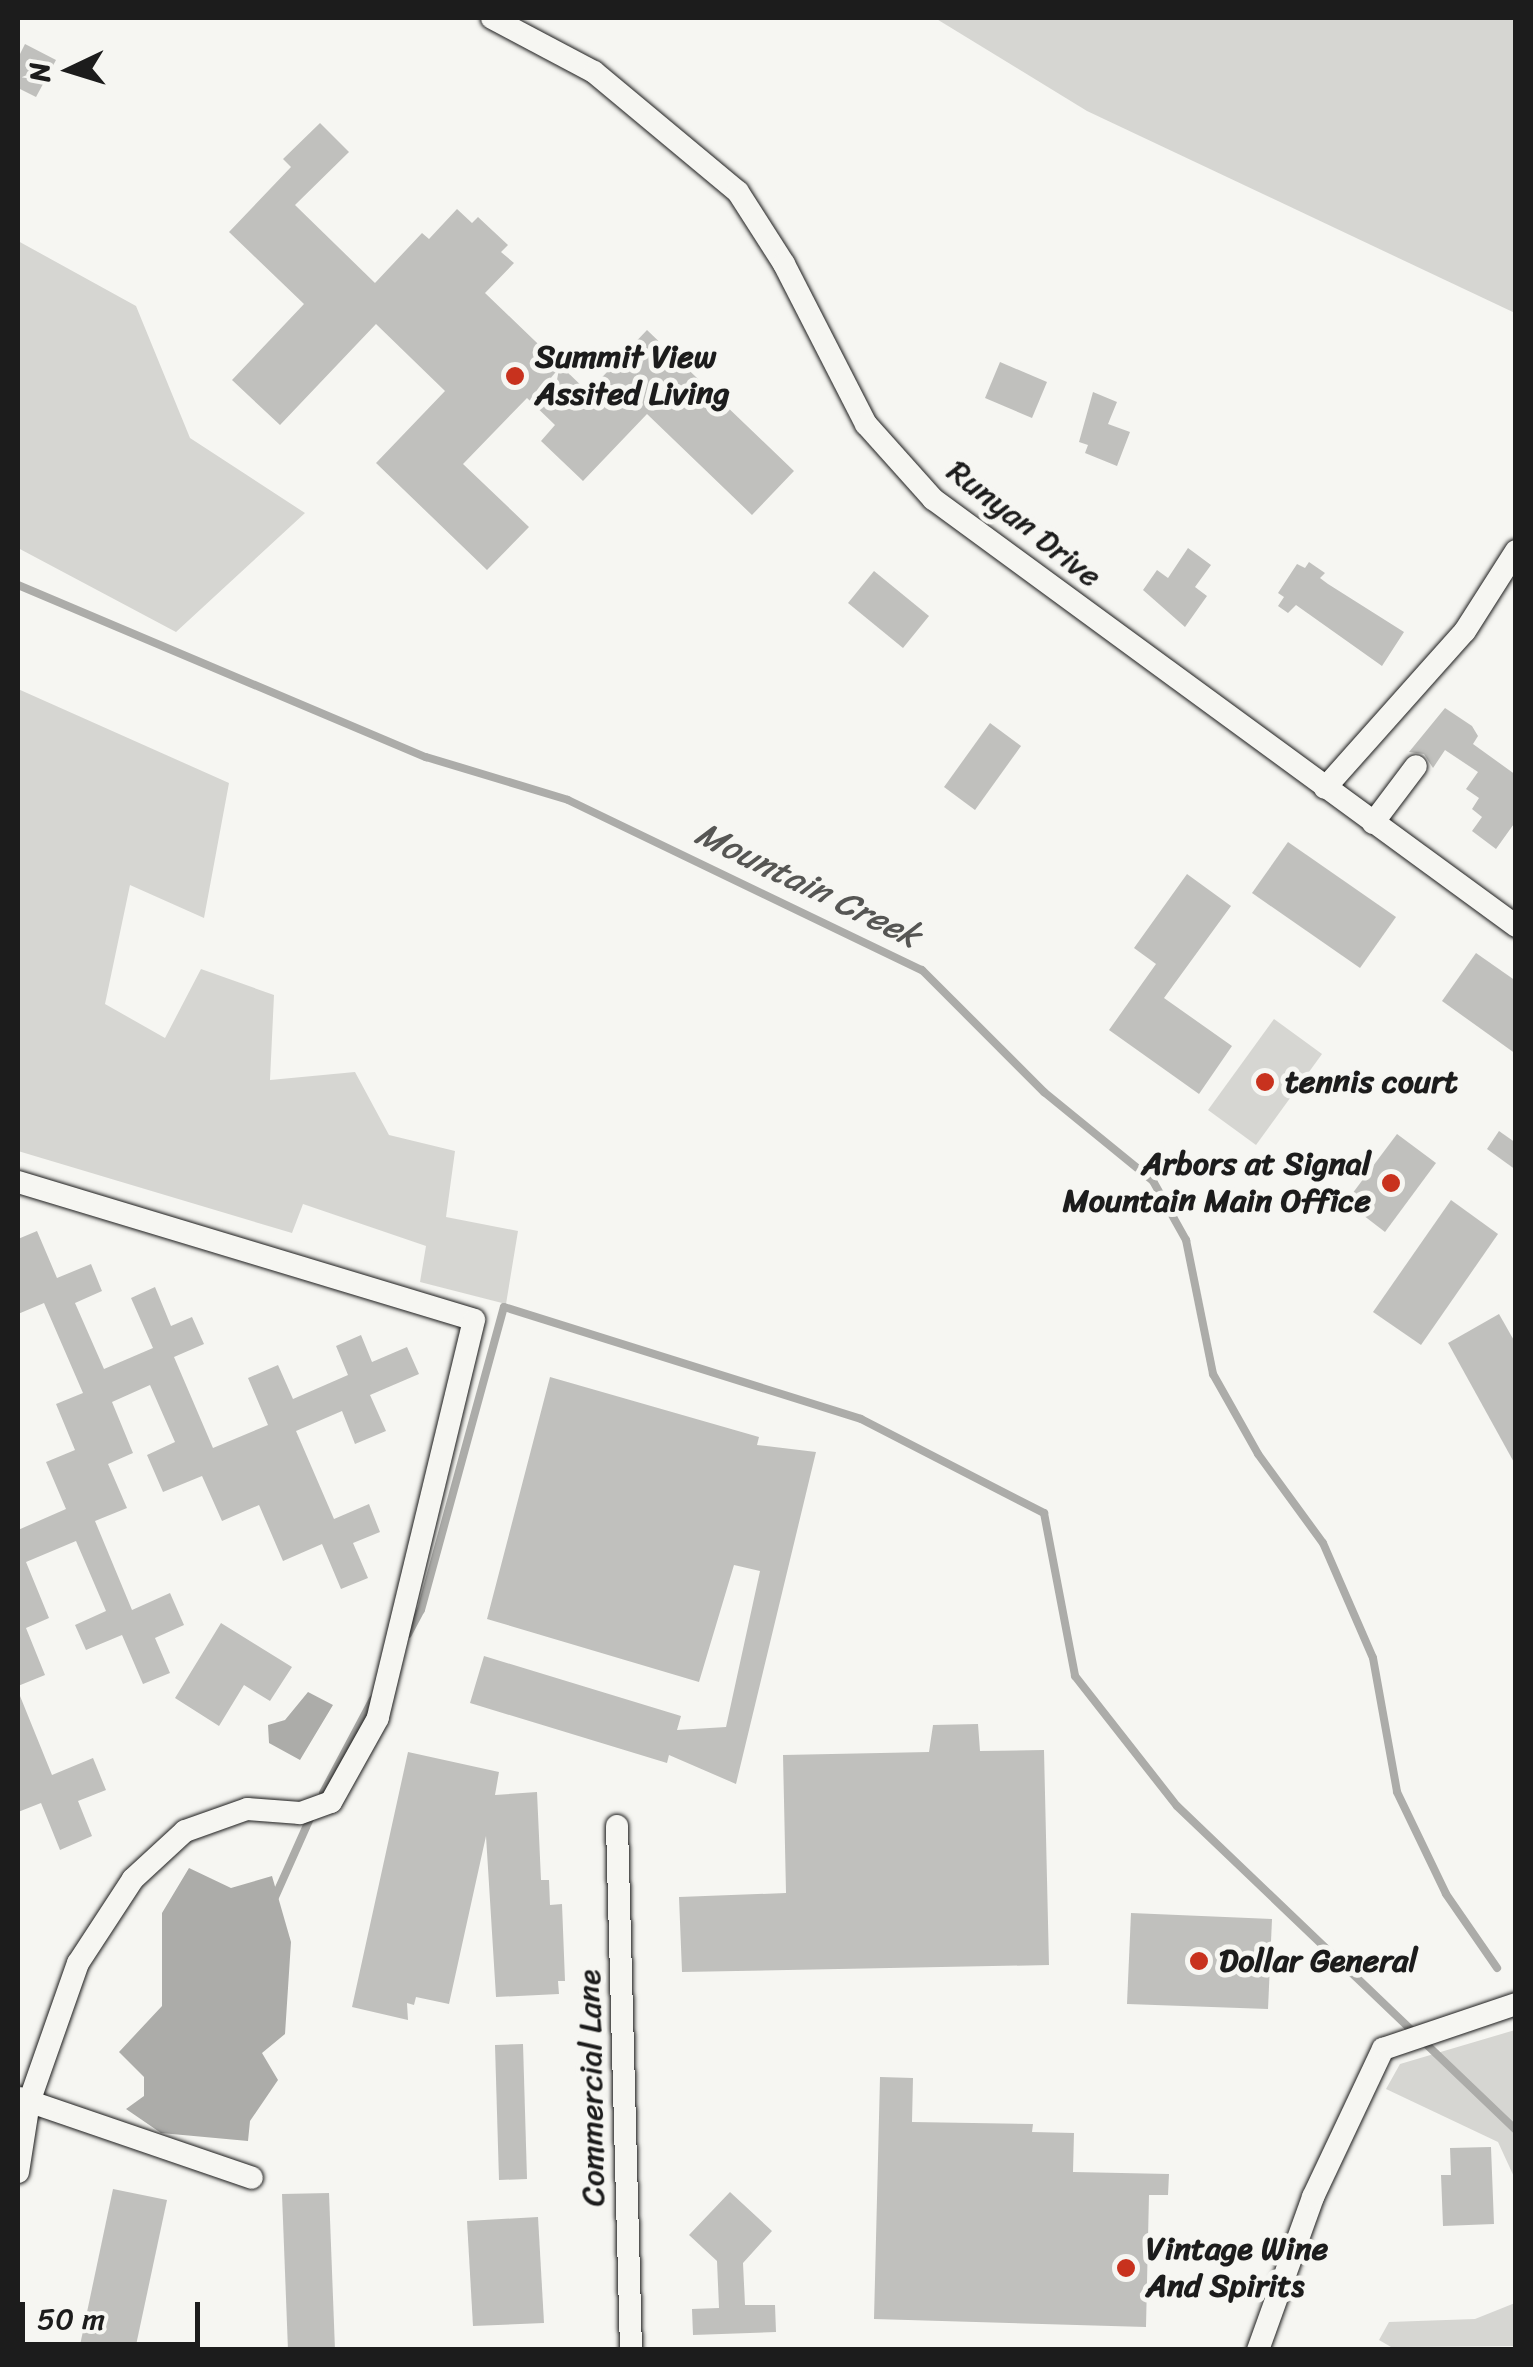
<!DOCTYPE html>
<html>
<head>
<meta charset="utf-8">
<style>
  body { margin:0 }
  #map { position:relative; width:1533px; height:2367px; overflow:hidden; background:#f6f6f2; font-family:Sriracha,sans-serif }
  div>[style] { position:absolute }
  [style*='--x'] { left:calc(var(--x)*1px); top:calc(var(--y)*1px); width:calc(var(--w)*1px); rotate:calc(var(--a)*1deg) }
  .green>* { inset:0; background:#d6d6d2 }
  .water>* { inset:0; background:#acaca9 }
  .stream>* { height:8px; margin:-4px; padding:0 4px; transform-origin:4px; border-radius:4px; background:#acaca9 }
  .building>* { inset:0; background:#c0c0bd }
  .roads { filter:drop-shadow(0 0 2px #1c1c1c) drop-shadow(0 0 2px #1c1c1c) }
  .street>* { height:22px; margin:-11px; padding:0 11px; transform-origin:11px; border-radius:11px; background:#f6f6f2 }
  .dots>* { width:28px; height:28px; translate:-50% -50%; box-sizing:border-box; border:5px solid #f6f6f2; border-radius:50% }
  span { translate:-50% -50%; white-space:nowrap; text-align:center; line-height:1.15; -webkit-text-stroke:10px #f6f6f2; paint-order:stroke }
  .poi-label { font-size:32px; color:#1c1c1c; font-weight:700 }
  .left { translate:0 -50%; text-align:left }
  .right { translate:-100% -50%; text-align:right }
  .street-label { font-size:32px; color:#1c1c1c }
  .water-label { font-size:35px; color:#565654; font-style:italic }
  .frame { position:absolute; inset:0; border:20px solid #1c1c1c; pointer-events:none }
  .north { position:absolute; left:20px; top:20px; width:100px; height:100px; -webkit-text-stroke:8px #f6f6f2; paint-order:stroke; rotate:266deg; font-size:28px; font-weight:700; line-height:40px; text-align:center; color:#1c1c1c }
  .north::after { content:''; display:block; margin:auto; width:35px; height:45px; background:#1c1c1c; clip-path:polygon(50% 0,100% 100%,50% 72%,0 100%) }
  .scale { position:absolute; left:20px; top:2302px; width:180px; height:45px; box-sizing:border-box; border:5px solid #1c1c1c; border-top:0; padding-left:12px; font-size:30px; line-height:35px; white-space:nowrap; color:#1c1c1c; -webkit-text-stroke:8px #f6f6f2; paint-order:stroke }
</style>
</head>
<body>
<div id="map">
  <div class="green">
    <div style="clip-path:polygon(935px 18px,1515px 18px,1515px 313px,1087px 111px)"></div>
    <div style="clip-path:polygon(18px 241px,136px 306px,190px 438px,305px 513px,176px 632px,18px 548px)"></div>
    <div style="clip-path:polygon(18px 689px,229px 783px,204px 918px,130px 885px,105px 1004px,165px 1038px,201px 969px,274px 995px,270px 1080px,355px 1072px,389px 1135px,455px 1151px,446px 1217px,518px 1231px,506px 1304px,420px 1282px,426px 1246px,303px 1204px,292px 1233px,18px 1151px)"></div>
    <div style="clip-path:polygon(1274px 1019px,1322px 1054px,1256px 1145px,1208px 1110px)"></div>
    <div style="clip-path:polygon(1515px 2030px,1516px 2030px,1515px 2179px,1498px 2142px,1386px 2089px,1400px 2064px)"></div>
    <div style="clip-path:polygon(1515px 2303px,1515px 2346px,1391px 2347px,1379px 2340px,1389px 2322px,1475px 2319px)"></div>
  </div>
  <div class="water">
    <div style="clip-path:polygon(308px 1692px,333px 1705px,300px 1760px,269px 1743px,268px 1725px,285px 1720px)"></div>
    <div style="clip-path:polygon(189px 1868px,231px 1888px,272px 1876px,291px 1942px,285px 2034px,262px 2053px,278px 2080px,250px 2121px,248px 2141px,161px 2133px,126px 2109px,144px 2096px,144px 2077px,119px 2052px,162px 2006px,162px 1913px)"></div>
  </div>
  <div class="stream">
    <div style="--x:18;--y:585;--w:443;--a:22.9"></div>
    <div style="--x:426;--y:757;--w:148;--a:16.8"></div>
    <div style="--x:568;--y:800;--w:393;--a:25.7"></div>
    <div style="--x:922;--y:970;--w:173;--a:45"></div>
    <div style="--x:1044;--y:1092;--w:141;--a:39.2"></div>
    <div style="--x:1153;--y:1181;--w:68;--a:60.8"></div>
    <div style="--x:1186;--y:1240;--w:137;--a:78.6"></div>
    <div style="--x:1213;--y:1374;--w:92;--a:60.6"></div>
    <div style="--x:1258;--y:1454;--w:110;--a:53.9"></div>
    <div style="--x:1323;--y:1543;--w:125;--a:66.5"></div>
    <div style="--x:1373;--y:1658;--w:136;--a:79.8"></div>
    <div style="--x:1397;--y:1792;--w:113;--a:64.3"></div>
    <div style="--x:1446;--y:1894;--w:90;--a:55.4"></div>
    <div style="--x:408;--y:1634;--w:27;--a:-62"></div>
    <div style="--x:421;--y:1610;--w:314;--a:-74.7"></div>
    <div style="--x:504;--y:1307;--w:374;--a:17.4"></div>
    <div style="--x:861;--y:1419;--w:206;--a:27.2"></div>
    <div style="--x:1044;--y:1513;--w:166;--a:79.2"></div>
    <div style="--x:1075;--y:1676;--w:165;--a:51.9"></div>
    <div style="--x:1177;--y:1806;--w:469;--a:43.7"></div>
    <div style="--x:323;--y:1793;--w:106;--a:-62"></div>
    <div style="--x:275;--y:1897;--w:91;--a:-66"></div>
  </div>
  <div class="building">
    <div style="clip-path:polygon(25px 44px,56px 60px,36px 97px,18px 88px,18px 58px)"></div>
    <div style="clip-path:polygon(320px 123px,349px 152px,295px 205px,375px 283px,422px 233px,429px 239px,457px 209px,472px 223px,478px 217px,508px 245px,501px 252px,514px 263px,485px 293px,588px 392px,647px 330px,794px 471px,752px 515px,647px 414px,583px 481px,541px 441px,555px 425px,527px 398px,463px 464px,529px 527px,487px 570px,376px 463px,445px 391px,376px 324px,280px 425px,232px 380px,304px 304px,229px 232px,291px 167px,283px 159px)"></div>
    <div style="clip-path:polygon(1000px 362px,1047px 382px,1032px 418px,985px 398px)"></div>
    <div style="clip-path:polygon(1093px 392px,1117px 402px,1108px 424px,1130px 432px,1117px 466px,1085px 453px,1088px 445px,1079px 442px)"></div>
    <div style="clip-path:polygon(1188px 548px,1211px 565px,1195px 587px,1207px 596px,1185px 627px,1143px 590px,1157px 570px,1168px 578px)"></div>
    <div style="clip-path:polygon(1309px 562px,1325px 573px,1320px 578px,1328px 584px,1404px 632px,1382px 666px,1296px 605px,1288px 613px,1278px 606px,1284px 597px,1278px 593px,1297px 564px,1305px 568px)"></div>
    <div style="clip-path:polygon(874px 571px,929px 616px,903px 648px,848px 603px)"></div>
    <div style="clip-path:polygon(1445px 708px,1472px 726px,1478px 736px,1473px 744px,1516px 775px,1516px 821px,1496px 849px,1472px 831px,1482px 817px,1472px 809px,1479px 798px,1466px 789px,1478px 772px,1445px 750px,1433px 768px,1424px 754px,1409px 752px)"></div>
    <div style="clip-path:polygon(990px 723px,1021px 746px,975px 810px,944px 787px)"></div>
    <div style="clip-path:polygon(1288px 842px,1396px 917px,1360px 968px,1252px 893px)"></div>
    <div style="clip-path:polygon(1187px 874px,1231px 906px,1164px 998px,1232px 1046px,1199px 1094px,1109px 1030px,1156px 964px,1134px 948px)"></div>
    <div style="clip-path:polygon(1476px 953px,1516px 981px,1516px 1054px,1442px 1001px)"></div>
    <div style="clip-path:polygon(1499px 1131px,1516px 1143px,1516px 1170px,1487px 1149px)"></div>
    <div style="clip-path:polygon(1397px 1134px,1436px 1163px,1385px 1232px,1346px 1202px)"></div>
    <div style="clip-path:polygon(1451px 1200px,1498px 1234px,1421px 1345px,1373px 1312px)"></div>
    <div style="clip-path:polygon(37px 1231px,57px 1278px,91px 1264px,102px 1291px,75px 1303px,104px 1369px,153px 1348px,131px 1298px,155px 1287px,171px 1326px,192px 1317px,204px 1344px,174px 1357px,213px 1448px,268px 1425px,248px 1378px,278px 1365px,293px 1399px,348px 1375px,336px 1346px,361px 1335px,372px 1362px,407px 1347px,419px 1374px,370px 1395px,386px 1431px,355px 1444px,342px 1411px,296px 1431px,334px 1519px,369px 1504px,380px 1532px,353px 1543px,368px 1578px,341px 1589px,322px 1544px,283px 1561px,259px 1505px,222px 1521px,202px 1476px,163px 1492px,147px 1455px,175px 1442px,150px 1385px,112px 1402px,133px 1453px,108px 1464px,127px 1508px,95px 1521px,132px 1610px,170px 1593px,184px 1625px,155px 1638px,170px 1673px,143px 1684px,122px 1635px,86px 1650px,75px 1625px,106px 1611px,76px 1541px,26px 1562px,49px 1618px,26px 1628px,45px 1675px,18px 1686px,18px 1530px,66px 1509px,46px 1462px,75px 1450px,56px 1404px,83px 1393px,44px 1303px,18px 1314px,18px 1239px)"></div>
    <div style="clip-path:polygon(1499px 1314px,1516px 1344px,1516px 1466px,1448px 1343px)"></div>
    <div style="clip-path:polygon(550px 1377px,759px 1437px,757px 1445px,816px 1452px,736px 1784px,669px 1755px,667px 1763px,470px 1703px,484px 1656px,681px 1716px,677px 1730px,726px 1727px,760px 1571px,734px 1565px,699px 1682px,487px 1619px)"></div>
    <div style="clip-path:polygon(221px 1623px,292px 1667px,270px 1701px,244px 1685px,219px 1726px,175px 1698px)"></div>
    <div style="clip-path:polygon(18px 1691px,52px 1775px,93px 1758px,106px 1790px,78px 1801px,92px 1836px,60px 1850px,41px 1803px,18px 1812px)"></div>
    <div style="clip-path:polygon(978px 1724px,980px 1751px,1044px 1750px,1049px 1965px,682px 1972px,679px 1897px,786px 1893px,783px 1755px,929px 1752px,933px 1725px)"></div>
    <div style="clip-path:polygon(408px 1752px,499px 1772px,495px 1795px,537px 1792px,541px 1880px,549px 1880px,550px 1905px,562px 1904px,565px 1981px,558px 1981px,559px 1994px,496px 1997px,486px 1836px,449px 2004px,416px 1997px,414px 2005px,407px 2003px,408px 2020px,352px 2007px)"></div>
    <div style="clip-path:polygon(1131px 1913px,1272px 1919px,1268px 2009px,1127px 2004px)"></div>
    <div style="clip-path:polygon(523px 2044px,527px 2179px,499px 2180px,495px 2045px)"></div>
    <div style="clip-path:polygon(880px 2077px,913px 2078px,912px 2122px,1033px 2124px,1032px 2132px,1074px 2133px,1073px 2172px,1169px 2174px,1168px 2195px,1149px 2195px,1146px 2327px,874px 2319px)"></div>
    <div style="clip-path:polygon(1491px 2147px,1494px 2224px,1443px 2226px,1441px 2175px,1451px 2175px,1450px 2148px)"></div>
    <div style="clip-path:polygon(113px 2189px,167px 2200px,135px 2350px,79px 2350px)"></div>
    <div style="clip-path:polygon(730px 2192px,772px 2231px,743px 2263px,745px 2305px,775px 2305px,776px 2332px,693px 2335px,692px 2309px,719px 2308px,717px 2261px,689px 2235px)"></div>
    <div style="clip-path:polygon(329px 2193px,335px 2350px,288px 2350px,282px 2194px)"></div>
    <div style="clip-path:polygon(538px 2217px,544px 2323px,473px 2326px,467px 2221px)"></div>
  </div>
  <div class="roads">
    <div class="street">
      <div style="--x:492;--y:18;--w:115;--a:27.9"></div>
      <div style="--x:594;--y:72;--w:187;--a:39.8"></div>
      <div style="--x:738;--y:192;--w:85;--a:57.4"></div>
      <div style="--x:784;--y:264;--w:180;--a:62.9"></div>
      <div style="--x:866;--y:424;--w:101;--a:48.2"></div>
      <div style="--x:933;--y:499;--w:723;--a:36.22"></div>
      <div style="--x:1325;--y:788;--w:210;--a:-48.3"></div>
      <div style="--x:1465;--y:631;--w:95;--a:-57.5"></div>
      <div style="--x:1373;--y:823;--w:71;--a:-53"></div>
      <div style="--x:18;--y:1182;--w:476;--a:16.8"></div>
      <div style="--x:474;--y:1320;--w:409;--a:103.6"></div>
      <div style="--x:378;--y:1718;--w:96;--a:119.2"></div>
      <div style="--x:331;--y:1802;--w:33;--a:160"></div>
      <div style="--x:300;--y:1813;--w:53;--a:-175.7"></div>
      <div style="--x:247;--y:1809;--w:66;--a:160.5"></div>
      <div style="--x:185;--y:1831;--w:71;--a:137.3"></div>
      <div style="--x:133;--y:1879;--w:100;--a:123.2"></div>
      <div style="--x:78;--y:1963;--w:147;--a:109.4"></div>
      <div style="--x:29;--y:2102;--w:71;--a:98.9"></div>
      <div style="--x:617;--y:1826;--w:524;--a:88.47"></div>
      <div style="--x:19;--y:2098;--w:246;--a:18.9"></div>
      <div style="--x:1258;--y:2350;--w:163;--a:-70.2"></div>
      <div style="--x:1313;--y:2197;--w:164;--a:-64.7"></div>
      <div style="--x:1383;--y:2049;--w:140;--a:-18.7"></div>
    </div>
  </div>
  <div class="dots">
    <div style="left:515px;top:376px;background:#c8321e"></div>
    <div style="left:1265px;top:1082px;background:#c8321e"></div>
    <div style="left:1391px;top:1183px;background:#c8321e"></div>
    <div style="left:1199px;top:1961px;background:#c8321e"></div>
    <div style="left:1126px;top:2268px;background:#c8321e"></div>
  </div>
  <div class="poi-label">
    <span class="left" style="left:535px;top:376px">Summit View<br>Assited Living</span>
    <span class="left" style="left:1285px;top:1082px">tennis court</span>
    <span class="right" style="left:1371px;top:1183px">Arbors at Signal<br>Mountain Main Office</span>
    <span class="left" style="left:1219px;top:1961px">Dollar General</span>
    <span class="left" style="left:1146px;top:2268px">Vintage Wine<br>And Spirits</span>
  </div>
  <div class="street-label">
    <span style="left:1024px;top:524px;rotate:38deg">Runyan Drive</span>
    <span style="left:592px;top:2088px;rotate:-91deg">Commercial Lane</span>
  </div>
  <div class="water-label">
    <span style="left:808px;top:884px;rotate:26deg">Mountain Creek</span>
  </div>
  <div class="frame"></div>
  <div class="north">N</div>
  <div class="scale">50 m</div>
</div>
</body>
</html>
